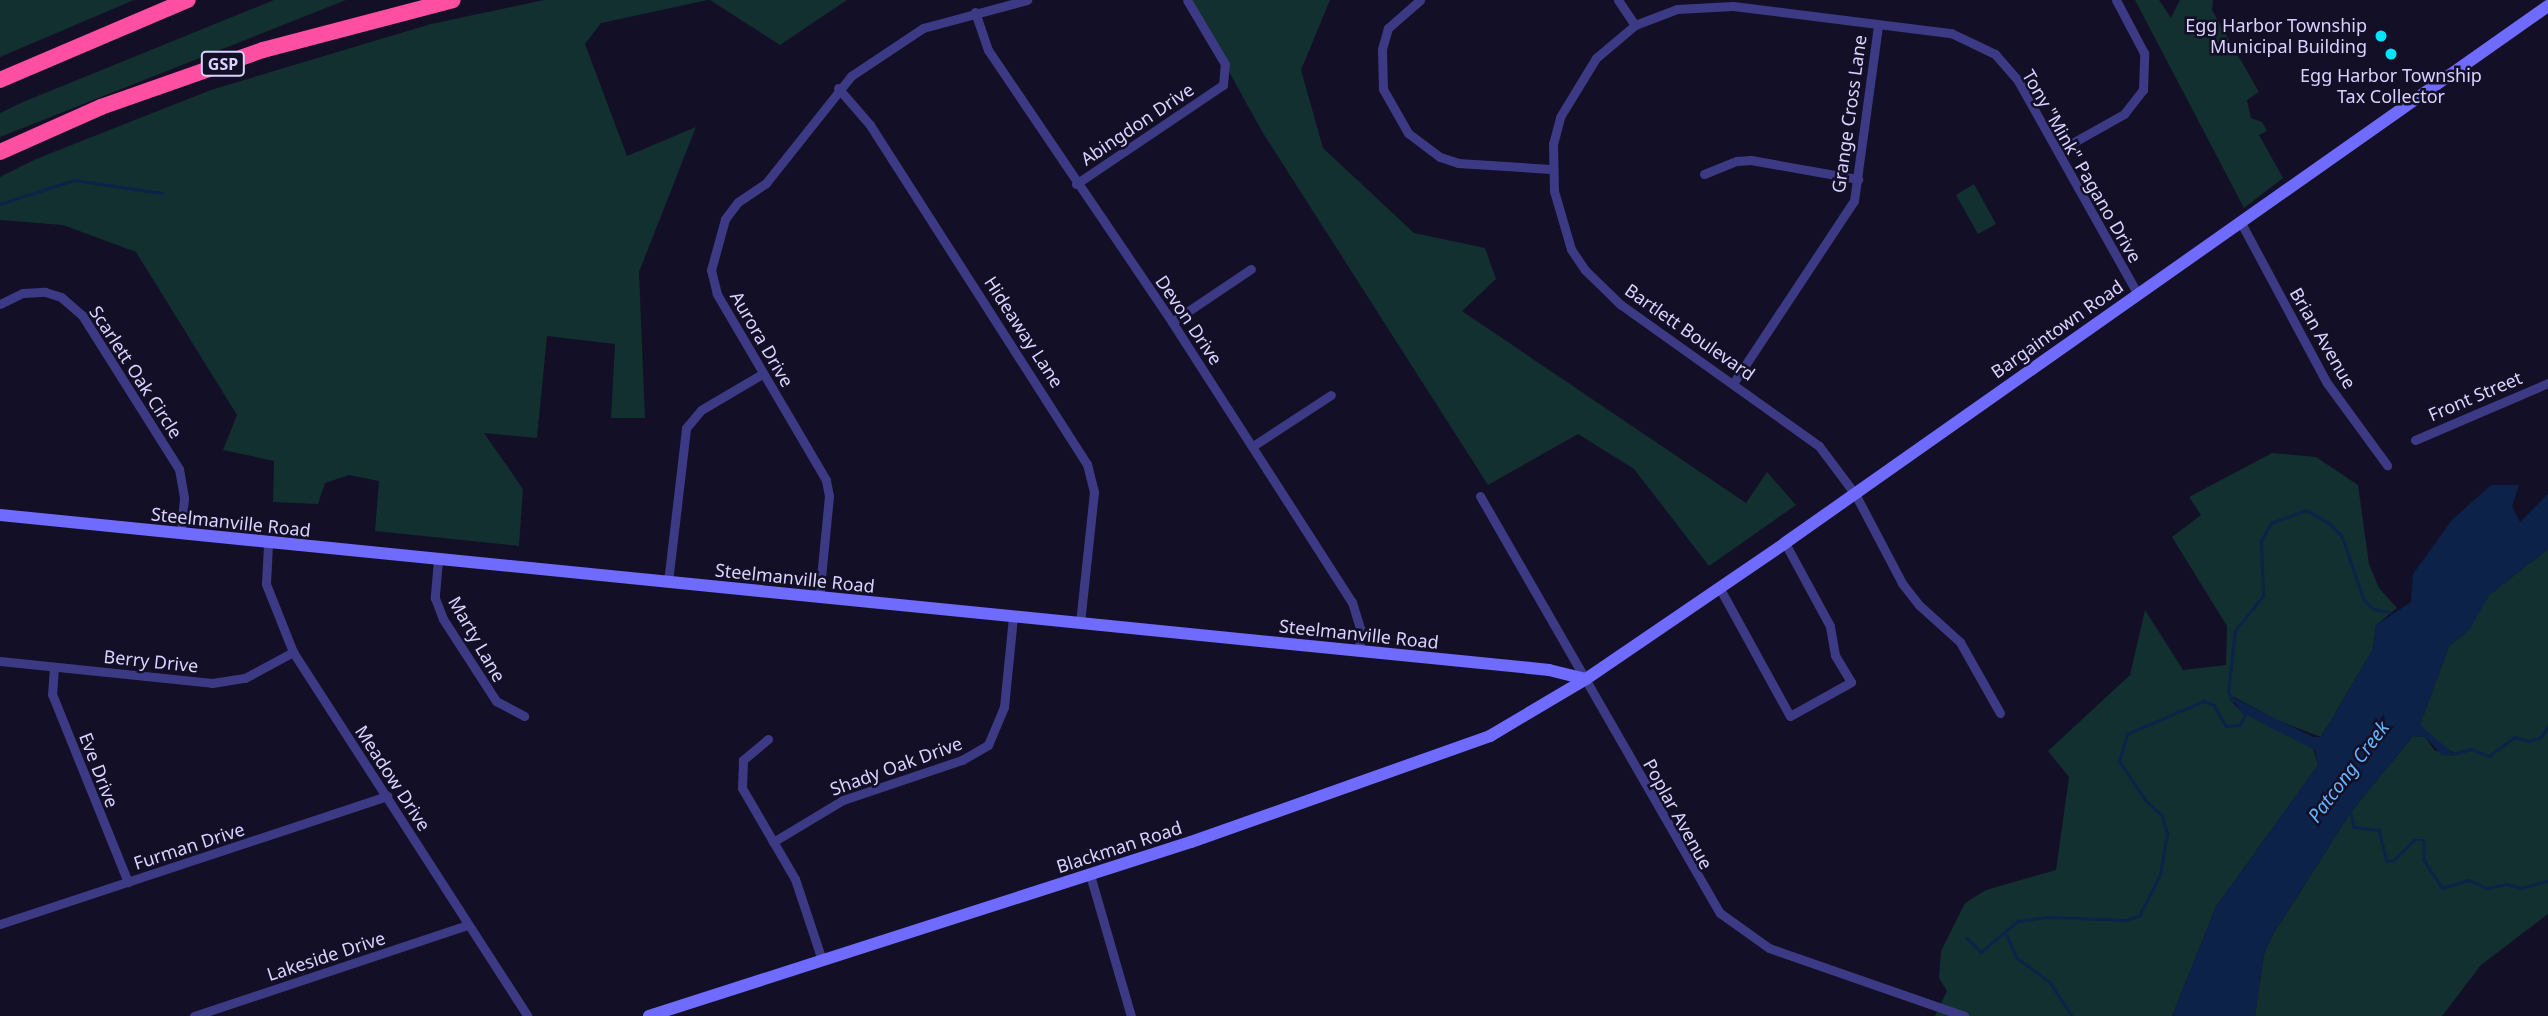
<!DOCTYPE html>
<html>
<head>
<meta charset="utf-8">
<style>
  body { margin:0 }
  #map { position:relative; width:2548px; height:1016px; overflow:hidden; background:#130f26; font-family:"Noto Sans",sans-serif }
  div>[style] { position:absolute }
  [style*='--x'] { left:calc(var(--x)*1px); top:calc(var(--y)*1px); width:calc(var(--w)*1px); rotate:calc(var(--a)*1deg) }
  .green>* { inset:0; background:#12302f }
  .water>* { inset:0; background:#0c2248 }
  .stream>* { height:2.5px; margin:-1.25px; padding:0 1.25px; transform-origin:1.25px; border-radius:1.25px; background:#0c2248 }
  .street>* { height:9px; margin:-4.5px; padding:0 4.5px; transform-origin:4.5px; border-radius:4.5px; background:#3d3a85 }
  .secondary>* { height:12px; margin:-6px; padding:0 6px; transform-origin:6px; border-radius:6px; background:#6f6bff }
  .highway>* { height:16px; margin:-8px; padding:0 8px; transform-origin:8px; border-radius:8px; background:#ff4fa3 }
  .dots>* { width:19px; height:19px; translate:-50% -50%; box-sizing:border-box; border:4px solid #130f26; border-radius:50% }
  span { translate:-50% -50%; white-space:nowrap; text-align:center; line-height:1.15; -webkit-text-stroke:5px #130f26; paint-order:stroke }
  .shield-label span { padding:2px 5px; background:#130f26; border:2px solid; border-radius:5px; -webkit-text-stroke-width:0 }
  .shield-label { font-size:16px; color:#d9d4ff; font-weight:700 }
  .poi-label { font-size:18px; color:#d9d4ff }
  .right { translate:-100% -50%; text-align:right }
  .street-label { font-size:18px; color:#d9d4ff }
  .water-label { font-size:19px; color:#62b6ff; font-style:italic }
</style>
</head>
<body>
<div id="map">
  <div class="green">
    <div style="clip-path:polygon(0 0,134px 0,0 57px)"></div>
    <div style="clip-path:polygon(274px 0,346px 0,0 137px,0 113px,23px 102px)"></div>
    <div style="clip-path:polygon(544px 0,708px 0,601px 23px,585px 44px,627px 156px,696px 127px,639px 272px,645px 418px,611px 418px,615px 344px,547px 336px,537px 438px,484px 433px,523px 489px,519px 546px,375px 531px,379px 481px,349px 475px,325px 483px,318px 504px,273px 502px,274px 461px,223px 450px,237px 415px,136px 252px,63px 225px,0 220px,0 177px,36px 159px,211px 90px,431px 24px)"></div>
    <div style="clip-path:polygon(710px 0,847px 0,780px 45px)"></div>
    <div style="clip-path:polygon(1189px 0,1330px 0,1301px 70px,1323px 148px,1414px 233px,1485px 248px,1496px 279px,1462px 311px,1746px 503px,1767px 472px,1796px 505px,1709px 566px,1634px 469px,1578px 434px,1488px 485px,1263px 133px)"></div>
    <div style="clip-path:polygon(2135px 0,2159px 0,2171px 18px,2180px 0,2213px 0,2212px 10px,2259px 92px,2247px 100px,2251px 118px,2262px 122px,2267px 131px,2259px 135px,2283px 178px,2244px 208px)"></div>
    <div style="clip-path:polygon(1974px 184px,1996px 224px,1978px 234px,1956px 195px)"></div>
    <div style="clip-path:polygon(2272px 453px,2316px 457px,2358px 485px,2369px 564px,2379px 588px,2397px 608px,2376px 625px,2373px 649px,2321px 737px,2279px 721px,2234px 697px,2230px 700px,2243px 713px,2313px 748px,2318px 765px,2216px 907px,2172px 1016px,1935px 1016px,1947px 991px,1939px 978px,1941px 951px,1965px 903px,1986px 890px,2056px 870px,2069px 777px,2048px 751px,2130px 675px,2145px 610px,2183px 670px,2226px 665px,2227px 626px,2172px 537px,2201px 515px,2189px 497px)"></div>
    <div style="clip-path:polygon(2548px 549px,2548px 914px,2481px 965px,2442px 1016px,2255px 1016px,2264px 954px,2272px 936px,2351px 812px,2413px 736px,2425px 737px,2435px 751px,2456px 753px,2441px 747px,2420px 725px,2449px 646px,2464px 634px,2489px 595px)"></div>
  </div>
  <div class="water">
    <div style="clip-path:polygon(2491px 485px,2519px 485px,2512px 506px,2520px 522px,2548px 494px,2548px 549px,2489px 595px,2470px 629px,2449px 646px,2420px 725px,2456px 756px,2442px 755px,2425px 737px,2413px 736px,2351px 812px,2272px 936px,2264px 954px,2255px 1016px,2172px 1016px,2216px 907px,2318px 765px,2315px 750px,2241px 712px,2232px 697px,2313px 737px,2321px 737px,2373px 649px,2376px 625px,2411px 602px,2413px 574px,2452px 520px)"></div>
  </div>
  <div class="stream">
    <div style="--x:0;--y:204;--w:78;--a:-18"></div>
    <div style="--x:74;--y:180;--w:89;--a:8.4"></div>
    <div style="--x:2233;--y:701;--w:9;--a:-122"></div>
    <div style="--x:2228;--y:693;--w:62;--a:-83.6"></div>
    <div style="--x:2235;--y:631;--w:45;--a:-51.3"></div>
    <div style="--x:2263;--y:596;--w:55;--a:-92.1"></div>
    <div style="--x:2261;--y:541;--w:21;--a:-61"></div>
    <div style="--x:2271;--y:523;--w:37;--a:-20"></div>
    <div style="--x:2306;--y:510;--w:26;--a:29"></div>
    <div style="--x:2329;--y:523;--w:18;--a:45"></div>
    <div style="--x:2342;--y:536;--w:68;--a:71"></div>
    <div style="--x:2364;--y:600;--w:13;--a:42"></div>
    <div style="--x:2374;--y:609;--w:16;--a:11"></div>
    <div style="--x:2456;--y:753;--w:16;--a:-15"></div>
    <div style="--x:2471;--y:749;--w:19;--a:21"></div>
    <div style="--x:2489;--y:756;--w:31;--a:-37"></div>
    <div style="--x:2514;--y:737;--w:16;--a:15"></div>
    <div style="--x:2529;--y:741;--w:13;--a:-18"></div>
    <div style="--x:2541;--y:737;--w:13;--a:-58"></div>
    <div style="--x:2351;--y:812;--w:15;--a:79"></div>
    <div style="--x:2354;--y:827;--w:25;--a:7"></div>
    <div style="--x:2379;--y:830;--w:32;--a:76"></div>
    <div style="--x:2387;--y:861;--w:7;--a:-8"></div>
    <div style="--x:2394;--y:860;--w:28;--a:-45"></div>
    <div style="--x:2414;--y:840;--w:10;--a:0"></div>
    <div style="--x:2424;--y:840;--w:20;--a:90"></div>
    <div style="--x:2424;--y:860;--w:33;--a:57"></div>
    <div style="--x:2442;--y:888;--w:28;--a:-17"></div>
    <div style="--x:2469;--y:880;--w:20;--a:24"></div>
    <div style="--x:2487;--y:888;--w:20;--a:-11"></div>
    <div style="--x:2507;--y:884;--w:15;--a:16"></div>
    <div style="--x:2521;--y:888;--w:28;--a:-15"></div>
    <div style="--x:2007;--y:935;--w:25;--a:67"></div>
    <div style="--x:2017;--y:958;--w:41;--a:36"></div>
    <div style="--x:2050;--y:982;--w:40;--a:57.1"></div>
    <div style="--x:1967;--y:938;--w:20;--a:45"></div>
    <div style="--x:1981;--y:952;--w:48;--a:-40"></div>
    <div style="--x:2018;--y:921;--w:30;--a:-8"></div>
    <div style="--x:2048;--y:917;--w:78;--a:2.2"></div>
    <div style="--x:2126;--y:920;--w:14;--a:-17"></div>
    <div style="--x:2139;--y:916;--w:46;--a:-62.9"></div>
    <div style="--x:2160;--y:875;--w:42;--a:-80.3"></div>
    <div style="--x:2167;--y:834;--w:19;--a:-106"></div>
    <div style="--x:2162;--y:816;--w:23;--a:-137"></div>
    <div style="--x:2145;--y:800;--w:47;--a:-123.7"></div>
    <div style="--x:2119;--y:761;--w:28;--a:-73"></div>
    <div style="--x:2127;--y:734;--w:84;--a:-23.2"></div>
    <div style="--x:2204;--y:701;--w:11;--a:22"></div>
    <div style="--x:2214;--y:705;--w:24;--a:60"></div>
    <div style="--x:2226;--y:726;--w:14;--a:-4"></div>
    <div style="--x:2240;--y:725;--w:14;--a:-65"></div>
  </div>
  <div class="street">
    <div style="--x:1420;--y:0;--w:43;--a:138.8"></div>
    <div style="--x:1388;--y:28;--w:22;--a:106"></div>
    <div style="--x:1382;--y:49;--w:40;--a:88.6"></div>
    <div style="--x:1383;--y:89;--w:51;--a:60.4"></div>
    <div style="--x:1408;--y:133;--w:40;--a:37"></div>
    <div style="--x:1440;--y:157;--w:19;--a:18"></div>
    <div style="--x:1458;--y:163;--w:93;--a:3.7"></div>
    <div style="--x:1618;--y:0;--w:30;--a:56"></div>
    <div style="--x:975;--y:12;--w:40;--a:71.1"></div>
    <div style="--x:988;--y:50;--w:328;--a:55.9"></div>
    <div style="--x:1172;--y:322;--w:333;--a:57.3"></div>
    <div style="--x:1352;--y:602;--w:27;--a:73"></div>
    <div style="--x:1360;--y:628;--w:24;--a:92"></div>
    <div style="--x:838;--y:88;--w:49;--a:49.1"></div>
    <div style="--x:870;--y:125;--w:403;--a:57.4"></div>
    <div style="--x:1087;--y:464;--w:29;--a:76"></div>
    <div style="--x:1094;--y:492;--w:132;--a:96.1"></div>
    <div style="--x:2058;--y:151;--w:76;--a:-29.3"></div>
    <div style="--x:2124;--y:114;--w:31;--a:-52"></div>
    <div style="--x:2143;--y:90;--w:37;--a:-88"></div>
    <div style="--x:2144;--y:53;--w:60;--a:-117.8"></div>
    <div style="--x:1704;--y:174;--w:35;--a:-22"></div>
    <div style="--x:1737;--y:161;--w:14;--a:-4"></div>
    <div style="--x:1751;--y:160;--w:109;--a:10.1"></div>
    <div style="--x:1076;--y:184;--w:177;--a:-34"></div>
    <div style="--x:1223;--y:85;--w:21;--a:-85"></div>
    <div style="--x:1225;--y:64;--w:74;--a:-120.7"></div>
    <div style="--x:2240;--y:221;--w:184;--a:61.8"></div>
    <div style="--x:2327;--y:383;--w:102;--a:53.8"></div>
    <div style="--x:0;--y:304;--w:25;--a:-26"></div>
    <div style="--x:23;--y:293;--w:22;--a:-3"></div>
    <div style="--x:45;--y:292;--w:17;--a:17"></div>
    <div style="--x:61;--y:297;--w:28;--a:41"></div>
    <div style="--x:82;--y:315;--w:182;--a:57.8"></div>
    <div style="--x:179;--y:469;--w:29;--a:80"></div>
    <div style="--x:184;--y:498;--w:35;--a:95"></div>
    <div style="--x:1172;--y:322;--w:95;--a:-33.9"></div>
    <div style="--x:1734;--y:382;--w:217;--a:-56.5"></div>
    <div style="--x:1854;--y:201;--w:178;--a:-82.2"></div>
    <div style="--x:2415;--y:440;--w:145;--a:-23.2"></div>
    <div style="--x:1253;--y:446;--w:93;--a:-33.2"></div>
    <div style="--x:1480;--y:496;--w:481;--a:60.1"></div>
    <div style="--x:1720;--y:913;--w:60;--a:35.5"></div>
    <div style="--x:1769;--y:948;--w:207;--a:19.2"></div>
    <div style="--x:268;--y:545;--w:39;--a:93"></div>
    <div style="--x:266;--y:584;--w:73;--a:68.3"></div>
    <div style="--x:293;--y:652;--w:433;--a:57.2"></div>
    <div style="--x:438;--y:560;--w:38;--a:95"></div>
    <div style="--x:435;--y:598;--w:22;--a:69"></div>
    <div style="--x:443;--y:619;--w:98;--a:57.1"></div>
    <div style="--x:496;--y:701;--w:32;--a:28"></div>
    <div style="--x:668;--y:582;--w:155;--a:-83.3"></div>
    <div style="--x:686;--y:428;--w:23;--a:-50"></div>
    <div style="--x:701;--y:410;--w:71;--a:-30.5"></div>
    <div style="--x:1719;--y:587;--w:147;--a:61.2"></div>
    <div style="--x:1790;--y:716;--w:70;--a:-29.1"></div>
    <div style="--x:1851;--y:682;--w:31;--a:-121"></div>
    <div style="--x:1835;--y:655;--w:29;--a:-100"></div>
    <div style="--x:1830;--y:626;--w:94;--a:-118.5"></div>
    <div style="--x:819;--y:598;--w:102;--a:-84.4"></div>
    <div style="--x:829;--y:496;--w:16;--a:-101"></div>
    <div style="--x:826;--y:480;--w:216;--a:-120.4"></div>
    <div style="--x:717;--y:294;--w:25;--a:-104"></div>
    <div style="--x:711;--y:270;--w:53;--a:-74.6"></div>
    <div style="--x:725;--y:219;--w:21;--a:-53"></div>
    <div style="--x:738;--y:202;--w:34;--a:-34"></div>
    <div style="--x:766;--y:183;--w:137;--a:-51.5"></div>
    <div style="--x:851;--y:76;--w:87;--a:-33.7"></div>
    <div style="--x:923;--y:28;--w:108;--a:-15.1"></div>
    <div style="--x:0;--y:661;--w:213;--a:5.9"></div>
    <div style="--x:212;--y:683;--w:33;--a:-9"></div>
    <div style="--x:245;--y:678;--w:55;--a:-28.4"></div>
    <div style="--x:54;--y:667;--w:27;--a:94"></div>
    <div style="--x:52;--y:694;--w:203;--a:68"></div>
    <div style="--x:2000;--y:713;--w:81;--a:-119.4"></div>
    <div style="--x:1960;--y:642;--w:55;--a:-137.9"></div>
    <div style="--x:1919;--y:605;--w:28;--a:-128"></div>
    <div style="--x:1902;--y:583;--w:101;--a:-117.8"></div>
    <div style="--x:1855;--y:494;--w:60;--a:-126.9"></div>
    <div style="--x:1819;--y:446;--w:243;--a:-144.5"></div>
    <div style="--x:1621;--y:305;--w:50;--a:-135.8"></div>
    <div style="--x:1585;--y:270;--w:25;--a:-124"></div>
    <div style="--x:1571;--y:249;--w:60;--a:-106.3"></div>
    <div style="--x:1554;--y:191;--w:47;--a:-91.2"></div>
    <div style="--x:1553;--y:144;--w:28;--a:-75"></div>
    <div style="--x:1560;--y:117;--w:69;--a:-58.6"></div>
    <div style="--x:1596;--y:58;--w:51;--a:-40.2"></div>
    <div style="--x:1635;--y:25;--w:45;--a:-20.9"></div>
    <div style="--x:1677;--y:9;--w:56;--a:-3.1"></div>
    <div style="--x:1733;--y:6;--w:220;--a:7.1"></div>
    <div style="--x:1951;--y:33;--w:49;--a:25.5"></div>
    <div style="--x:1995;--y:54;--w:33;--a:49"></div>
    <div style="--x:2017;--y:79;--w:245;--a:60.7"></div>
    <div style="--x:768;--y:739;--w:33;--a:140"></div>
    <div style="--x:743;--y:760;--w:28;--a:92"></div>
    <div style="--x:742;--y:788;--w:105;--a:59.8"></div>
    <div style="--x:795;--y:879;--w:85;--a:71.6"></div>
    <div style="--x:773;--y:842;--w:82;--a:-31"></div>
    <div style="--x:843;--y:800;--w:126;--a:-18.6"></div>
    <div style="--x:962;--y:760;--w:30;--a:-30"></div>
    <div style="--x:988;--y:745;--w:41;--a:-67.2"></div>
    <div style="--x:1004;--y:707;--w:90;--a:-84.3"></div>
    <div style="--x:1090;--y:875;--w:147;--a:73.8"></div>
    <div style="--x:0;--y:924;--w:408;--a:-18.3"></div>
    <div style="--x:194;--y:1016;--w:289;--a:-18.4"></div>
  </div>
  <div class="secondary">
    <div style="--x:0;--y:515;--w:1557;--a:5.71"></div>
    <div style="--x:1549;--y:670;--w:38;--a:14"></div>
    <div style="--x:649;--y:1016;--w:569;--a:-17.8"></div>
    <div style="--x:1191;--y:842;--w:317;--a:-19.5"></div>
    <div style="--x:1490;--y:736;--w:112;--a:-30.7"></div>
    <div style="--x:1586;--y:679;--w:241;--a:-34.3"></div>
    <div style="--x:1785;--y:543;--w:933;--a:-35.14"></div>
  </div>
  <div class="highway">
    <div style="--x:0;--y:80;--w:204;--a:-23.1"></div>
    <div style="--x:0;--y:152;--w:111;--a:-24"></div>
    <div style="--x:101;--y:107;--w:172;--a:-19.4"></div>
    <div style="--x:263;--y:50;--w:196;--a:-14.7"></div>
  </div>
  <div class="dots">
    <div style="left:2381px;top:36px;background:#00e5ff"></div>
    <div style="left:2391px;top:54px;background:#00e5ff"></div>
  </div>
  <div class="shield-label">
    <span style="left:223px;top:64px">GSP</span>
  </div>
  <div class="poi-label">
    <span class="right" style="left:2367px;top:36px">Egg Harbor Township<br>Municipal Building</span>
    <span style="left:2391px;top:86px">Egg Harbor Township<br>Tax Collector</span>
  </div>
  <div class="street-label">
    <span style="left:1849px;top:114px;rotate:-82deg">Grange Cross Lane</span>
    <span style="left:1137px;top:124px;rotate:-34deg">Abingdon Drive</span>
    <span style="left:2082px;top:166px;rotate:60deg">Tony "Mink" Pagano Drive</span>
    <span style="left:1189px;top:320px;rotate:56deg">Devon Drive</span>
    <span style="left:2057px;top:329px;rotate:-35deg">Bargaintown Road</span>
    <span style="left:1024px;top:332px;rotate:57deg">Hideaway Lane</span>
    <span style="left:1690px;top:332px;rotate:35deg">Bartlett Boulevard</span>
    <span style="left:2323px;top:338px;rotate:60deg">Brian Avenue</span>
    <span style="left:762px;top:339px;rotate:60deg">Aurora Drive</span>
    <span style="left:136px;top:372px;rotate:57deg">Scarlett Oak Circle</span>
    <span style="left:2475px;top:396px;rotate:-23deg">Front Street</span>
    <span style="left:231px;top:522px;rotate:6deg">Steelmanville Road</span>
    <span style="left:795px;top:578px;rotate:6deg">Steelmanville Road</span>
    <span style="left:1359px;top:634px;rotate:6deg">Steelmanville Road</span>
    <span style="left:477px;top:639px;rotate:60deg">Marty Lane</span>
    <span style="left:151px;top:661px;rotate:6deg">Berry Drive</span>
    <span style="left:896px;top:766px;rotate:-20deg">Shady Oak Drive</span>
    <span style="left:99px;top:770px;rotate:69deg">Eve Drive</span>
    <span style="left:393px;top:778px;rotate:57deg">Meadow Drive</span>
    <span style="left:1678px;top:814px;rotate:61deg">Poplar Avenue</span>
    <span style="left:189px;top:846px;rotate:-18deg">Furman Drive</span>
    <span style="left:1119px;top:847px;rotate:-18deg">Blackman Road</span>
    <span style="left:326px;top:956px;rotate:-18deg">Lakeside Drive</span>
  </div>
  <div class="water-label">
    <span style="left:2349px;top:772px;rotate:-53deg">Patcong Creek</span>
  </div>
</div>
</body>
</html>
